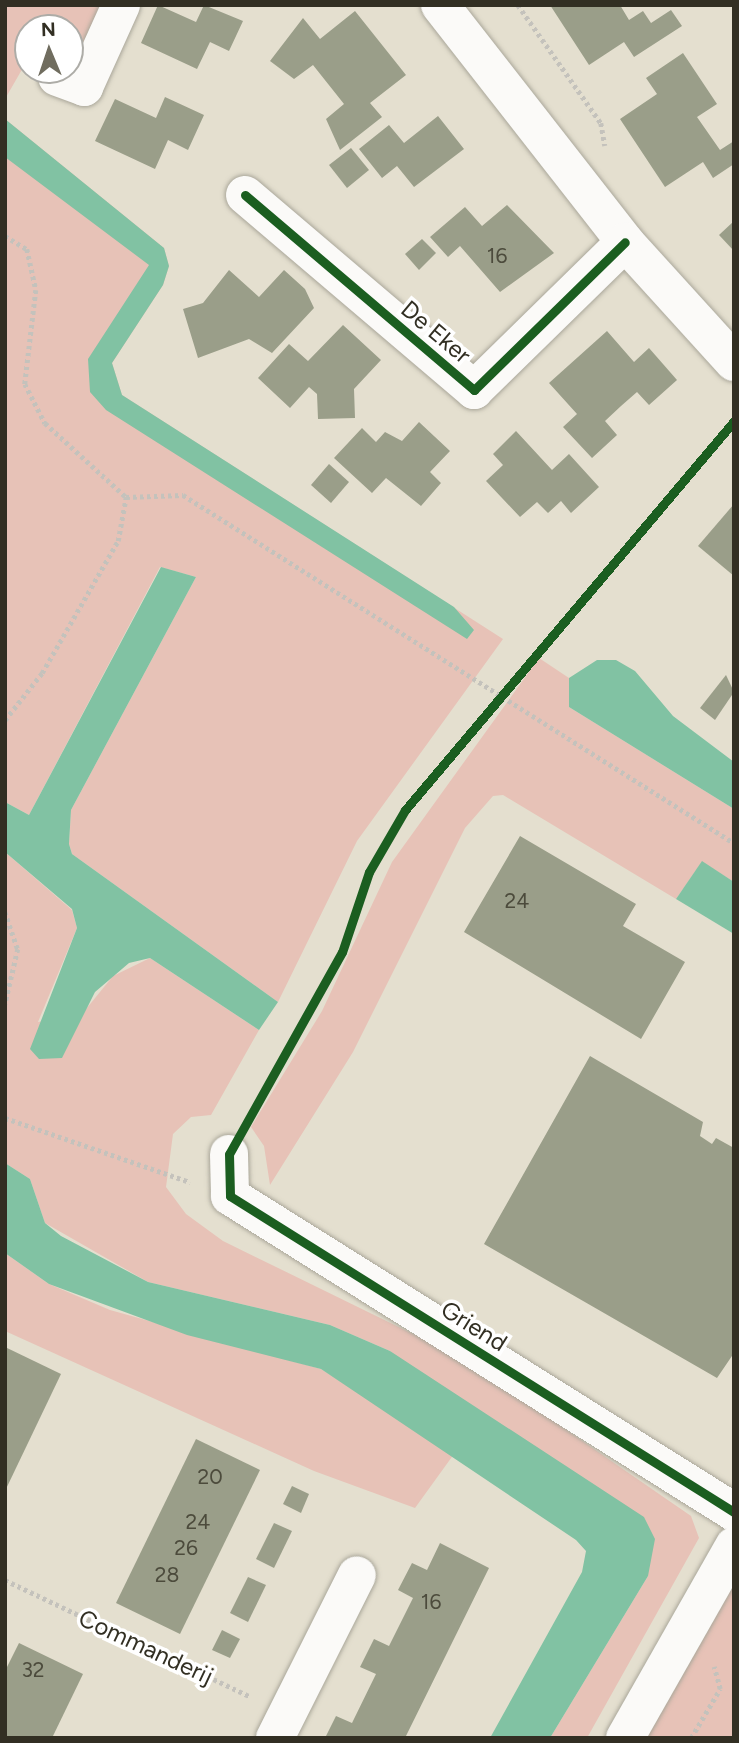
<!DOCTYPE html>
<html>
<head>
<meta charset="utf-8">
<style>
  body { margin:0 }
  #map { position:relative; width:739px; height:1743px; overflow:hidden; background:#e4dfcf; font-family:Figtree,sans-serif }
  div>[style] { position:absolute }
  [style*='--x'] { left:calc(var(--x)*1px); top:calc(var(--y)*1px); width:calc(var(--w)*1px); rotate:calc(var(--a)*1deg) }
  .green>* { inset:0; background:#e7c2b7 }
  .water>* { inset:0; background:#81c2a3 }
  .building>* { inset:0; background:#9a9e89 }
  .path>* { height:4.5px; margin-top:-2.25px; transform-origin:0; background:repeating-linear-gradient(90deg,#c4c2bc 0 3.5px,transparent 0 7px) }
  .roads { filter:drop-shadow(0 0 2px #aaa79a) drop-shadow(0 0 2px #aaa79a) }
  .minor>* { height:38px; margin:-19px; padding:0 19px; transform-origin:19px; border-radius:19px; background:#fbfaf8 }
  .cycleway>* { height:9px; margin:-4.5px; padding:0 4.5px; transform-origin:4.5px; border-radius:4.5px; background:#1b5e20 }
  span { translate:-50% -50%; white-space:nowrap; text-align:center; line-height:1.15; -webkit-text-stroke:7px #fff; paint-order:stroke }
  .number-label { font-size:21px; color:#4c4b3c }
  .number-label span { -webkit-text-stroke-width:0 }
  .street-label { font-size:24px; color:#322f23 }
  .frame { position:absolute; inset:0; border:7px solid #322f23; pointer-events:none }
  .north { position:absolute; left:14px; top:14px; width:70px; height:70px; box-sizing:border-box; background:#fff; border:2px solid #adaca7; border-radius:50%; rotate:358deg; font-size:19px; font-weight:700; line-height:28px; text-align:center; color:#322f23 }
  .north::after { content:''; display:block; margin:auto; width:24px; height:32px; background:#706d5f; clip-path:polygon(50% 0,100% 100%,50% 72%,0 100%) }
</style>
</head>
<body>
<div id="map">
  <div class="green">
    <div style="clip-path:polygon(5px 5px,100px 5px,81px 50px,70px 44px,70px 28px,28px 28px,28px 59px,5px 99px)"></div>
    <div style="clip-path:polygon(5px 119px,164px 248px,169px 266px,163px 285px,112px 363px,122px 395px,503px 639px,357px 841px,278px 1002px,72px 854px,69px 844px,71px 810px,196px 577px,160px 567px,29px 815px,5px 802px)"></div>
    <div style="clip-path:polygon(539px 658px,569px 678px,569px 707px,734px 809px,734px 882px,702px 862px,676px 899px,503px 795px,493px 796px,465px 828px,353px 1052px,270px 1185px,264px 1146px,251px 1127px,322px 1011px,392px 862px)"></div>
    <div style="clip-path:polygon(5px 852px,72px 910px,77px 928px,38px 1022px,82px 1014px,113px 976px,150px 958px,259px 1030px,211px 1115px,191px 1117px,173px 1134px,166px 1187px,186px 1214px,223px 1241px,462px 1358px,691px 1516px,699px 1538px,587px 1738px,550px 1738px,648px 1576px,390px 1351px,330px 1325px,148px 1282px,45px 1223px,30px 1179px,5px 1163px)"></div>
    <div style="clip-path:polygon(5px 1253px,49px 1284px,110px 1310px,321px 1369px,454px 1454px,415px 1508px,314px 1471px,5px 1331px)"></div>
    <div style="clip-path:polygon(734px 1576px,733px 1738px,641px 1738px)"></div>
  </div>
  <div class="water">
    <div style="clip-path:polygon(5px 119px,164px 248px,169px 266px,163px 285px,112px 363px,122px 395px,454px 607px,474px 630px,467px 639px,106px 410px,90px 392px,88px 359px,149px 265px,5px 157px)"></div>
    <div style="clip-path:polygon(161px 567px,196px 577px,71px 810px,69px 844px,72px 854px,278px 1002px,259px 1030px,150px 958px,129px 963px,95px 992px,62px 1058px,39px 1059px,30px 1049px,77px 928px,72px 909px,5px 852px,5px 802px,29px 815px)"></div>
    <div style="clip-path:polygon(597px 660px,616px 660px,635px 671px,673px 716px,734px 762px,734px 809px,569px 707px,569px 678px)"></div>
    <div style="clip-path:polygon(702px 861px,734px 882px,734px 934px,676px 899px)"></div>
    <div style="clip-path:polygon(5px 1163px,30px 1179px,45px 1223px,61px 1236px,148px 1282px,330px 1325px,390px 1351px,644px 1517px,655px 1539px,648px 1576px,550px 1738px,490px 1738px,582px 1572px,586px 1551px,576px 1540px,321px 1369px,187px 1335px,49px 1284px,5px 1253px)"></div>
  </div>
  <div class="building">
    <div style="clip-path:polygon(158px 5px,196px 22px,204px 5px,243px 21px,229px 51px,210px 42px,197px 69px,141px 43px)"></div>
    <div style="clip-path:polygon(550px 5px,620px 5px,629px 20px,643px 11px,651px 23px,671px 10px,682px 26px,634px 57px,624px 42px,589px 65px)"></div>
    <div style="clip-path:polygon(355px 11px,406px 75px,370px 103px,382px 117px,340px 150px,326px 119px,344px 104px,313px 65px,294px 79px,270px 61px,303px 18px,320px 39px)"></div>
    <div style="clip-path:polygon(683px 53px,717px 104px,697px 117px,720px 150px,734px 141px,734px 164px,713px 178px,703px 162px,665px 187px,620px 119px,657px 94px,646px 78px)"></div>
    <div style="clip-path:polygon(165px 97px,204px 115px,188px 150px,168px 140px,155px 169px,95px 141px,115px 99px,156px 118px)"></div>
    <div style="clip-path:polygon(438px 116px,464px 149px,414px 187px,397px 166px,382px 178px,359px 149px,389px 125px,404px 143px)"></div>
    <div style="clip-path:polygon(351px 148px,369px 170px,347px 188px,329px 165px)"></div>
    <div style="clip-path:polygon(507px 205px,554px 253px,500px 292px,460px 246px,448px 257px,430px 237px,465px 207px,482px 226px)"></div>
    <div style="clip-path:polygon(734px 221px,734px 251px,719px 235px)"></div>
    <div style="clip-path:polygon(422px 239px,436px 253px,419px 270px,405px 254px)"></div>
    <div style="clip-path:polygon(229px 270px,259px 297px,284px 270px,305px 289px,314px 308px,272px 353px,249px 339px,198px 358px,183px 309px,203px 303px)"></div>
    <div style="clip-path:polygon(343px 325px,381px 360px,354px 389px,355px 418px,318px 419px,317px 394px,309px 387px,290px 408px,258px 378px,289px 344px,308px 361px)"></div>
    <div style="clip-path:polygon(607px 331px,634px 362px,649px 348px,677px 380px,649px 405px,637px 392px,621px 406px,605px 421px,617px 435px,592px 458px,563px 427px,577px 414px,549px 383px)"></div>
    <div style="clip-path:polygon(419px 422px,450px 451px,430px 472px,441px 483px,421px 506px,386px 478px,372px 493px,334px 458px,362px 428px,376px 442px,385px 432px,402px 441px)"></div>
    <div style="clip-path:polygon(516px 431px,552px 470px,569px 454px,599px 487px,571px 513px,561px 501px,548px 513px,537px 502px,520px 517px,486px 481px,503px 465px,493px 454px)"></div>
    <div style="clip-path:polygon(329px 464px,349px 482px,331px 503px,311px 485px)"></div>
    <div style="clip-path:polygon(734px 504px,734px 576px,698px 546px)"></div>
    <div style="clip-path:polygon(726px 675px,734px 692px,715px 720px,700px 708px)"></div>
    <div style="clip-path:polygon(520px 836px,636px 904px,623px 926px,685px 962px,641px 1039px,464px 932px)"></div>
    <div style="clip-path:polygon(590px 1056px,703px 1122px,700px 1136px,712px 1144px,716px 1138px,734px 1148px,734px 1353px,717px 1378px,484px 1244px)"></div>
    <div style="clip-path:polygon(5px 1347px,61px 1374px,5px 1491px)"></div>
    <div style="clip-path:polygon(196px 1439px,260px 1470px,180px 1634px,116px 1603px)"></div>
    <div style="clip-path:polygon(292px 1486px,309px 1494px,301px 1513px,283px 1504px)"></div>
    <div style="clip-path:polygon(274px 1523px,292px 1531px,274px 1568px,256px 1559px)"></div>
    <div style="clip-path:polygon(440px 1543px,489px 1568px,405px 1738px,325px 1738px,336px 1716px,352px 1723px,376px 1674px,360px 1667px,374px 1639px,389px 1646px,413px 1598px,398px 1590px,412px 1563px,427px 1570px)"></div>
    <div style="clip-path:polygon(248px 1577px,266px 1585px,248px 1622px,230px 1613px)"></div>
    <div style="clip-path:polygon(222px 1630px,240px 1639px,230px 1658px,212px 1650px)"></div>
    <div style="clip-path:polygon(19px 1643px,83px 1674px,52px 1738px,5px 1738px,5px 1671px)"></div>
  </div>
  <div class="path">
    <div style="--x:518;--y:5;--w:144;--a:54.9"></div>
    <div style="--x:601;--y:123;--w:23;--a:80"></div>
    <div style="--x:5;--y:236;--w:26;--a:31"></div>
    <div style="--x:27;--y:249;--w:42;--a:77.6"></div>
    <div style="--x:36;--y:290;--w:95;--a:96.7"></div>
    <div style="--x:25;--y:384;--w:44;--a:62.9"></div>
    <div style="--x:45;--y:423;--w:110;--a:42.4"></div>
    <div style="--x:126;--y:497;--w:57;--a:-2"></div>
    <div style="--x:183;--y:495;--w:652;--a:32.28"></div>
    <div style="--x:5;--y:720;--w:60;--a:-51.8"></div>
    <div style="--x:42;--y:673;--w:152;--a:-60.1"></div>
    <div style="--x:118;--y:541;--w:45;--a:-79.7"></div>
    <div style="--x:5;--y:912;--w:39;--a:71"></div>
    <div style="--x:18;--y:949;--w:57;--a:103.1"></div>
    <div style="--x:5;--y:1118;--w:196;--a:19.1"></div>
    <div style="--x:5;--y:1580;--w:272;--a:25.4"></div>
    <div style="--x:691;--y:1738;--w:57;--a:-59.4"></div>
    <div style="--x:720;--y:1689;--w:23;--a:-105"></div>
  </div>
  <div class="roads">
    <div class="minor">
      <div style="--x:440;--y:5;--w:301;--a:52"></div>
      <div style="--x:625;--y:242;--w:162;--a:47.8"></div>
      <div style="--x:57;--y:77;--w:29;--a:20"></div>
      <div style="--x:84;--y:87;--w:90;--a:-65.7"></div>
      <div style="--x:245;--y:195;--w:301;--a:40.4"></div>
      <div style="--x:474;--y:390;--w:211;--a:-44.4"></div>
      <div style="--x:229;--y:1154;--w:42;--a:88.6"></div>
      <div style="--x:230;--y:1196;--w:595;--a:32.09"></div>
      <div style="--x:275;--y:1738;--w:182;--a:-63.3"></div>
      <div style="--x:625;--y:1738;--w:221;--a:-60.4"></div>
    </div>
  </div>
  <div class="cycleway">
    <div style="--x:245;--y:195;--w:301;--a:40.4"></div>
    <div style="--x:474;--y:390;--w:211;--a:-44.4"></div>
    <div style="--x:734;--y:421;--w:509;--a:130.22"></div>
    <div style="--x:405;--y:810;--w:72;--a:120.1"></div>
    <div style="--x:369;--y:872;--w:84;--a:108.6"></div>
    <div style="--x:342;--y:952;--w:231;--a:119.2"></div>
    <div style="--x:229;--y:1154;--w:42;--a:88.6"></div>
    <div style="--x:230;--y:1196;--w:595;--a:32.09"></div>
  </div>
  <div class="number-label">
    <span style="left:497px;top:256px">16</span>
    <span style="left:517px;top:901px">24</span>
    <span style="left:210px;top:1477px">20</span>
    <span style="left:198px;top:1522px">24</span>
    <span style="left:186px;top:1548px">26</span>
    <span style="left:167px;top:1575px">28</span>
    <span style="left:431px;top:1602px">16</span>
    <span style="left:33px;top:1670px">32</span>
  </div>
  <div class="street-label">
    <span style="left:436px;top:332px;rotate:40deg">De Eker</span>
    <span style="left:474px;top:1326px;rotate:32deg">Griend</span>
    <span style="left:146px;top:1647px;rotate:25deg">Commanderij</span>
  </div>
  <div class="frame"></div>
  <div class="north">N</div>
</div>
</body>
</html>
